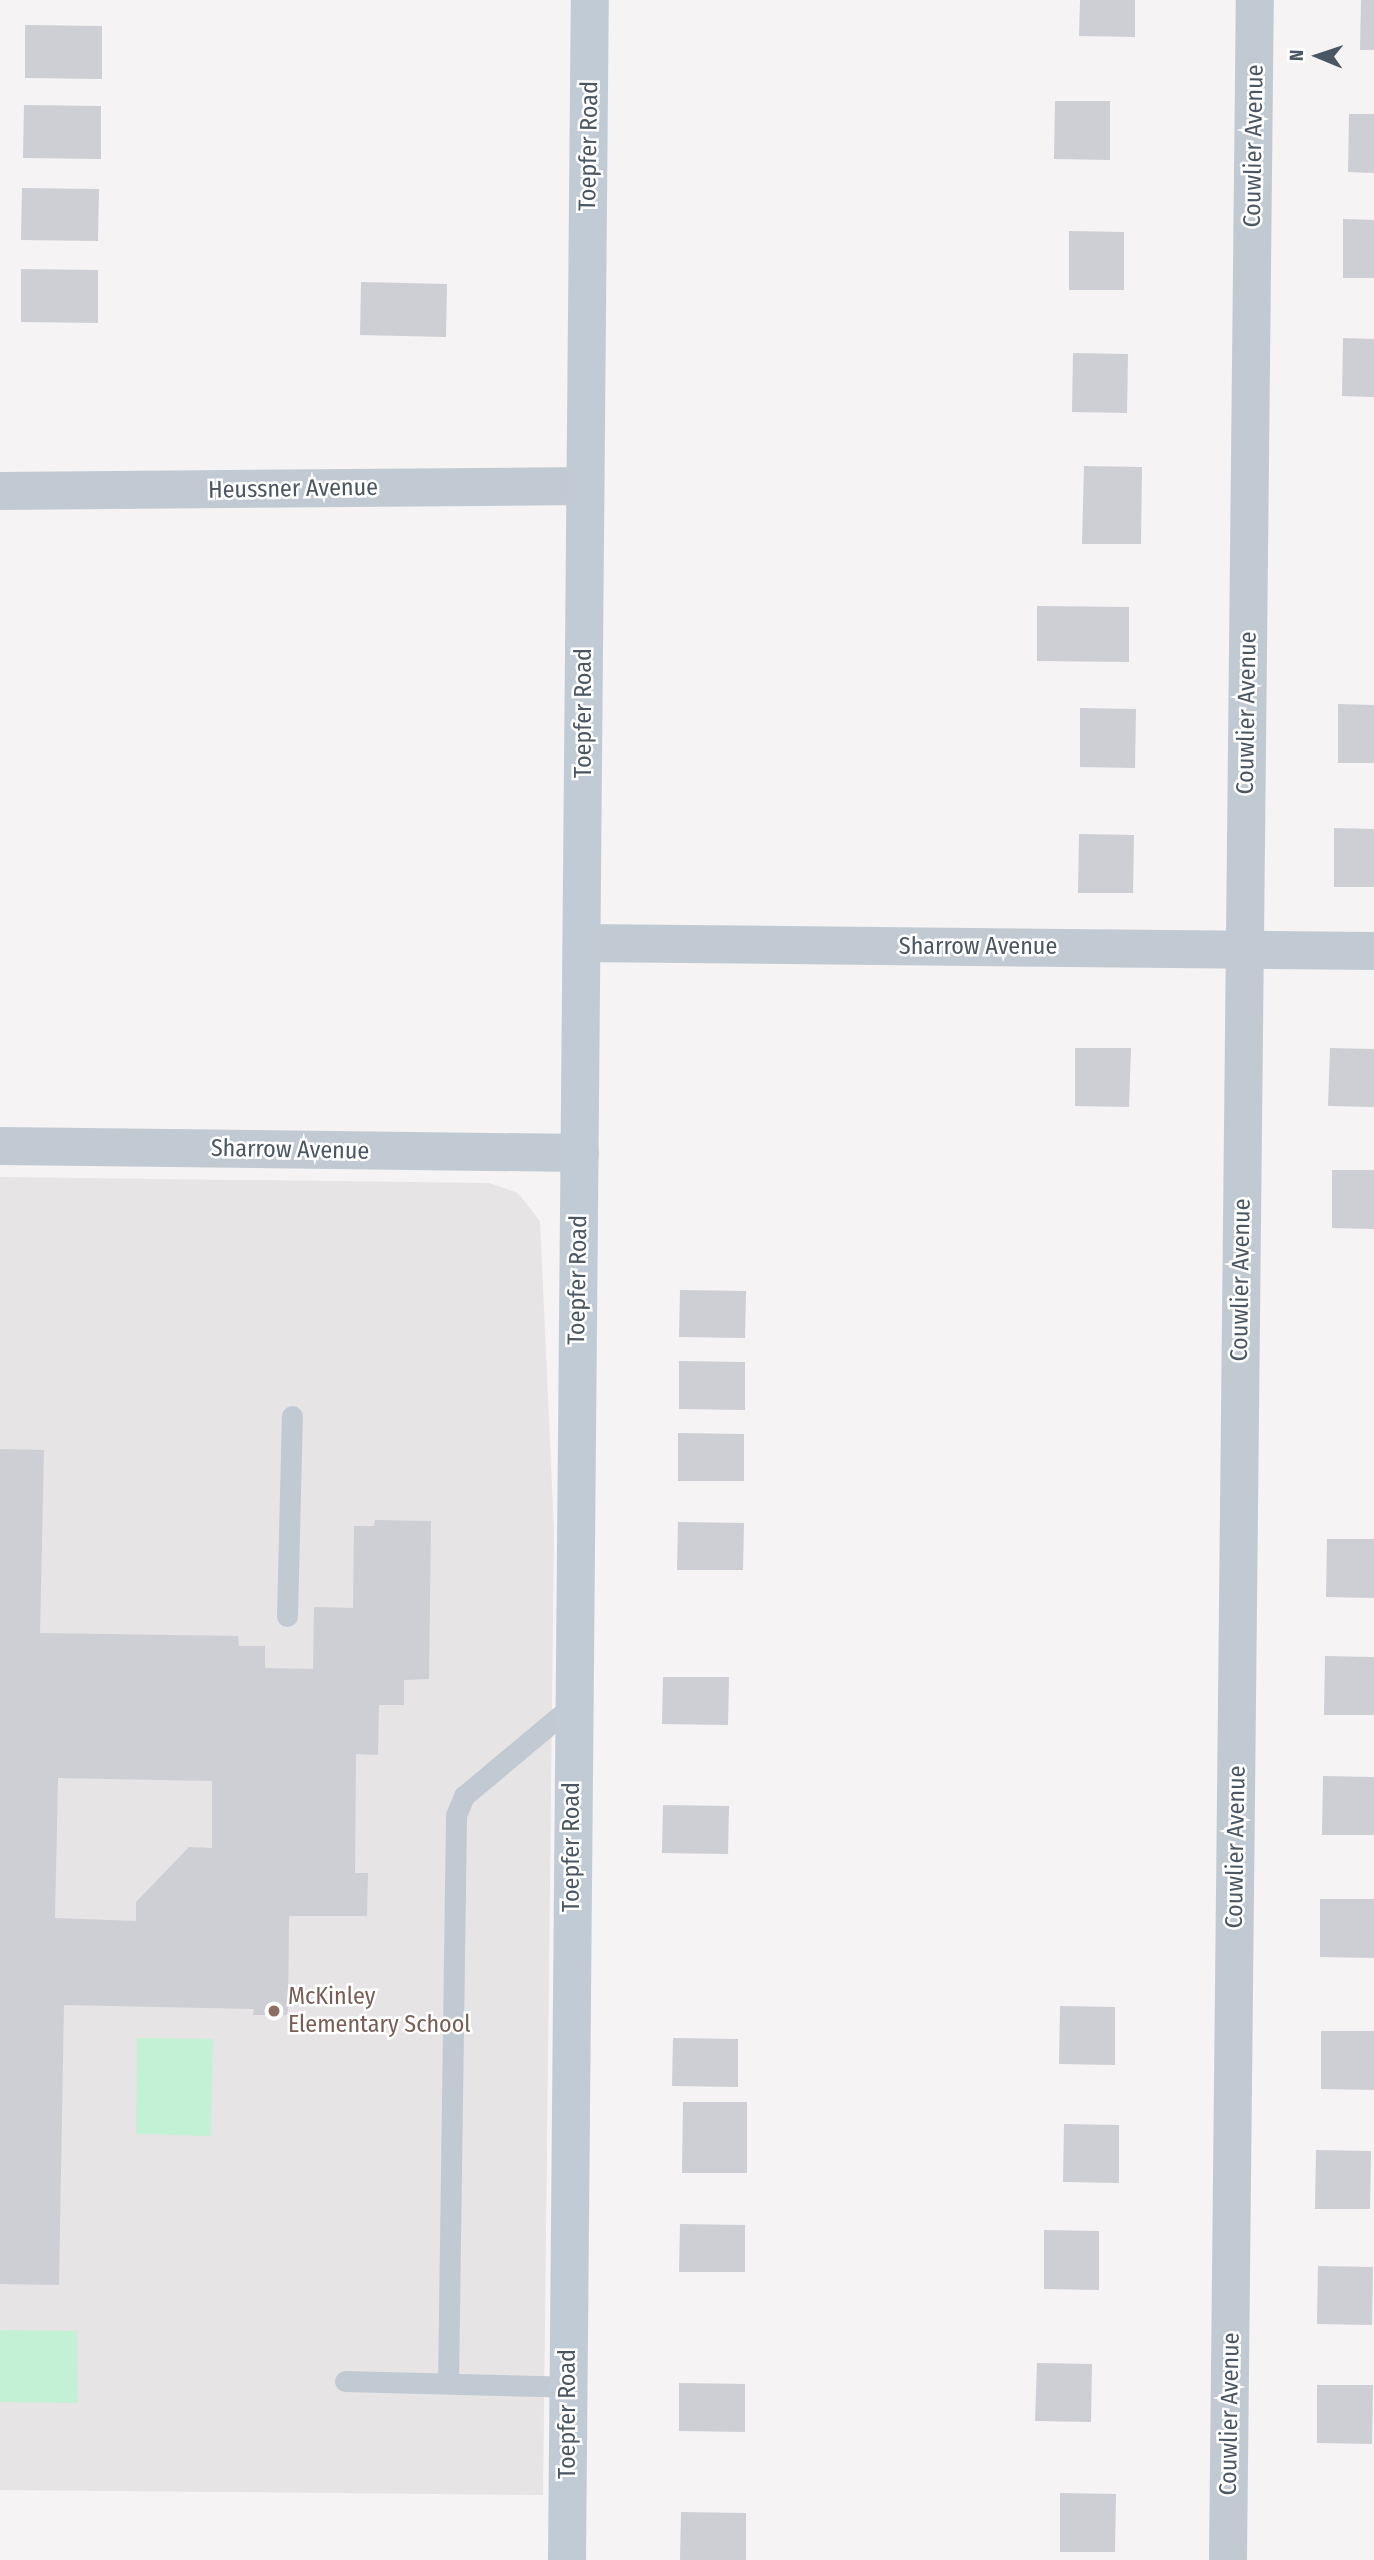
<!DOCTYPE html>
<html>
<head>
<meta charset="utf-8">
<style>
  body { margin:0 }
  #map { position:relative; width:1374px; height:2560px; overflow:hidden; background:#f5f3f3; font-family:"Fira Sans Condensed",sans-serif }
  div>[style] { position:absolute }
  [style*='--x'] { left:calc(var(--x)*1px); top:calc(var(--y)*1px); width:calc(var(--w)*1px); rotate:calc(var(--a)*1deg) }
  .education>* { inset:0; background:#e6e4e5 }
  .green>* { inset:0; background:#c3f1d5 }
  .building>* { inset:0; background:#cdcfd5 }
  .lane>* { height:21px; margin:-10.5px; padding:0 10.5px; transform-origin:10.5px; border-radius:10.5px; background:#c1cad2 }
  .street>* { height:38px; margin:-19px; padding:0 19px; transform-origin:19px; border-radius:19px; background:#c1cad2 }
  .secondary>* { height:38px; margin:-19px; padding:0 19px; transform-origin:19px; border-radius:19px; background:#c1cbd6 }
  .dots>* { width:19px; height:19px; translate:-50% -50%; box-sizing:border-box; border:4px solid #fff; border-radius:50% }
  span { translate:-50% -50%; white-space:nowrap; text-align:center; line-height:1.15; -webkit-text-stroke:5px #fff; paint-order:stroke }
  .street-label { font-size:24px; color:#4a5661 }
  .education-label { font-size:24px; color:#785e54 }
  .left { translate:0 -50%; text-align:left }
  .north { position:absolute; left:1283px; top:21px; width:70px; height:70px; -webkit-text-stroke:5px #fff; paint-order:stroke; rotate:272deg; font-size:19px; font-weight:700; line-height:28px; text-align:center; color:#4a5661 }
  .north::after { content:''; display:block; margin:auto; width:24px; height:32px; background:#4a5661; clip-path:polygon(50% 0,100% 100%,50% 72%,0 100%) }
</style>
</head>
<body>
<div id="map">
  <div class="education">
    <div style="clip-path:polygon(0 1177px,489px 1183px,518px 1193px,540px 1221px,554px 1531px,543px 2495px,0 2490px)"></div>
  </div>
  <div class="green">
    <div style="clip-path:polygon(137px 2038px,213px 2039px,211px 2136px,136px 2134px)"></div>
    <div style="clip-path:polygon(0 2330px,77px 2331px,78px 2403px,0 2402px)"></div>
  </div>
  <div class="building">
    <div style="clip-path:polygon(1080px 0,1135px 0,1135px 37px,1079px 36px)"></div>
    <div style="clip-path:polygon(1361px 0,1374px 0,1374px 50px,1360px 50px)"></div>
    <div style="clip-path:polygon(25px 25px,102px 26px,102px 79px,25px 78px)"></div>
    <div style="clip-path:polygon(1055px 101px,1110px 101px,1110px 160px,1054px 159px)"></div>
    <div style="clip-path:polygon(24px 105px,101px 106px,101px 159px,23px 158px)"></div>
    <div style="clip-path:polygon(1349px 114px,1374px 114px,1374px 173px,1348px 172px)"></div>
    <div style="clip-path:polygon(22px 188px,99px 189px,98px 241px,21px 240px)"></div>
    <div style="clip-path:polygon(1343px 219px,1374px 220px,1374px 278px,1343px 278px)"></div>
    <div style="clip-path:polygon(1069px 231px,1124px 232px,1124px 290px,1069px 290px)"></div>
    <div style="clip-path:polygon(21px 269px,98px 270px,98px 323px,21px 322px)"></div>
    <div style="clip-path:polygon(361px 282px,447px 284px,446px 337px,360px 335px)"></div>
    <div style="clip-path:polygon(1343px 338px,1374px 339px,1374px 397px,1342px 396px)"></div>
    <div style="clip-path:polygon(1073px 353px,1128px 354px,1127px 413px,1072px 412px)"></div>
    <div style="clip-path:polygon(1084px 466px,1142px 467px,1141px 544px,1082px 544px)"></div>
    <div style="clip-path:polygon(1037px 606px,1129px 607px,1129px 662px,1037px 661px)"></div>
    <div style="clip-path:polygon(1338px 704px,1374px 705px,1374px 763px,1338px 763px)"></div>
    <div style="clip-path:polygon(1080px 708px,1136px 709px,1135px 768px,1080px 767px)"></div>
    <div style="clip-path:polygon(1334px 828px,1374px 829px,1374px 887px,1334px 887px)"></div>
    <div style="clip-path:polygon(1079px 834px,1134px 835px,1133px 893px,1078px 893px)"></div>
    <div style="clip-path:polygon(1075px 1048px,1131px 1048px,1129px 1107px,1075px 1106px)"></div>
    <div style="clip-path:polygon(1330px 1048px,1374px 1049px,1374px 1107px,1328px 1106px)"></div>
    <div style="clip-path:polygon(1332px 1170px,1374px 1170px,1374px 1229px,1332px 1228px)"></div>
    <div style="clip-path:polygon(680px 1290px,746px 1291px,745px 1338px,679px 1337px)"></div>
    <div style="clip-path:polygon(679px 1361px,745px 1362px,745px 1410px,679px 1409px)"></div>
    <div style="clip-path:polygon(678px 1433px,744px 1434px,744px 1481px,678px 1481px)"></div>
    <div style="clip-path:polygon(evenodd,0 1449px,44px 1450px,40px 1633px,238px 1636px,239px 1646px,265px 1646px,265px 1668px,313px 1669px,314px 1607px,353px 1608px,354px 1526px,374px 1526px,375px 1520px,431px 1521px,429px 1679px,404px 1680px,404px 1705px,379px 1705px,378px 1755px,356px 1754px,355px 1873px,368px 1873px,367px 1916px,289px 1916px,288px 2015px,253px 2015px,254px 2009px,64px 2005px,59px 2285px,0 2284px,0 1449px,58px 1778px,212px 1781px,212px 1848px,189px 1847px,136px 1902px,136px 1921px,55px 1918px,58px 1778px)"></div>
    <div style="clip-path:polygon(678px 1522px,744px 1523px,743px 1570px,677px 1570px)"></div>
    <div style="clip-path:polygon(1327px 1539px,1374px 1539px,1374px 1598px,1326px 1597px)"></div>
    <div style="clip-path:polygon(1325px 1656px,1374px 1657px,1374px 1715px,1324px 1715px)"></div>
    <div style="clip-path:polygon(663px 1677px,729px 1677px,728px 1725px,662px 1724px)"></div>
    <div style="clip-path:polygon(1323px 1776px,1374px 1777px,1374px 1835px,1322px 1835px)"></div>
    <div style="clip-path:polygon(663px 1805px,729px 1806px,728px 1854px,662px 1853px)"></div>
    <div style="clip-path:polygon(1320px 1899px,1374px 1899px,1374px 1958px,1320px 1957px)"></div>
    <div style="clip-path:polygon(1060px 2006px,1115px 2007px,1115px 2065px,1059px 2064px)"></div>
    <div style="clip-path:polygon(1321px 2031px,1374px 2031px,1374px 2090px,1321px 2089px)"></div>
    <div style="clip-path:polygon(673px 2038px,738px 2039px,738px 2087px,672px 2086px)"></div>
    <div style="clip-path:polygon(683px 2102px,747px 2102px,747px 2173px,682px 2173px)"></div>
    <div style="clip-path:polygon(1064px 2124px,1119px 2125px,1119px 2183px,1063px 2182px)"></div>
    <div style="clip-path:polygon(1316px 2150px,1371px 2151px,1370px 2209px,1315px 2209px)"></div>
    <div style="clip-path:polygon(680px 2224px,745px 2225px,745px 2272px,679px 2272px)"></div>
    <div style="clip-path:polygon(1044px 2230px,1099px 2231px,1099px 2290px,1044px 2289px)"></div>
    <div style="clip-path:polygon(1318px 2266px,1373px 2267px,1372px 2325px,1317px 2324px)"></div>
    <div style="clip-path:polygon(1037px 2363px,1092px 2364px,1091px 2422px,1035px 2421px)"></div>
    <div style="clip-path:polygon(679px 2383px,745px 2384px,745px 2432px,679px 2431px)"></div>
    <div style="clip-path:polygon(1317px 2385px,1373px 2385px,1372px 2444px,1317px 2443px)"></div>
    <div style="clip-path:polygon(1060px 2493px,1116px 2494px,1115px 2552px,1060px 2552px)"></div>
    <div style="clip-path:polygon(681px 2512px,746px 2513px,746px 2560px,680px 2560px)"></div>
  </div>
  <div class="lane">
    <div style="--x:287;--y:1616;--w:200;--a:-88.6"></div>
    <div style="--x:345;--y:2381;--w:224;--a:1.5"></div>
    <div style="--x:448;--y:2383;--w:568;--a:-89.19"></div>
    <div style="--x:456;--y:1815;--w:21;--a:-67"></div>
    <div style="--x:464;--y:1796;--w:143;--a:-39.9"></div>
  </div>
  <div class="street">
    <div style="--x:0;--y:491;--w:585;--a:-0.49"></div>
    <div style="--x:583;--y:943;--w:791;--a:0.58"></div>
    <div style="--x:0;--y:1146;--w:580;--a:0.69"></div>
    <div style="--x:1228;--y:2560;--w:2560;--a:-89.4"></div>
  </div>
  <div class="secondary">
    <div style="--x:567;--y:2560;--w:2560;--a:-89.49"></div>
  </div>
  <div class="dots">
    <div style="left:274px;top:2011px;background:#8d6e63"></div>
  </div>
  <div class="street-label">
    <span style="left:589px;top:146px;rotate:-89deg">Toepfer Road</span>
    <span style="left:1254px;top:146px;rotate:-89deg">Couwlier Avenue</span>
    <span style="left:293px;top:489px;rotate:-1deg">Heussner Avenue</span>
    <span style="left:584px;top:713px;rotate:-90deg">Toepfer Road</span>
    <span style="left:1247px;top:713px;rotate:-89deg">Couwlier Avenue</span>
    <span style="left:978px;top:947px">Sharrow Avenue</span>
    <span style="left:290px;top:1150px;rotate:1deg">Sharrow Avenue</span>
    <span style="left:578px;top:1280px;rotate:-89deg">Toepfer Road</span>
    <span style="left:1241px;top:1280px;rotate:-89deg">Couwlier Avenue</span>
    <span style="left:572px;top:1847px;rotate:-90deg">Toepfer Road</span>
    <span style="left:1236px;top:1847px;rotate:-89deg">Couwlier Avenue</span>
    <span style="left:568px;top:2414px;rotate:-90deg">Toepfer Road</span>
    <span style="left:1230px;top:2414px;rotate:-89deg">Couwlier Avenue</span>
  </div>
  <div class="education-label">
    <span class="left" style="left:288px;top:2011px">McKinley<br>Elementary School</span>
  </div>
  <div class="north">N</div>
</div>
</body>
</html>
